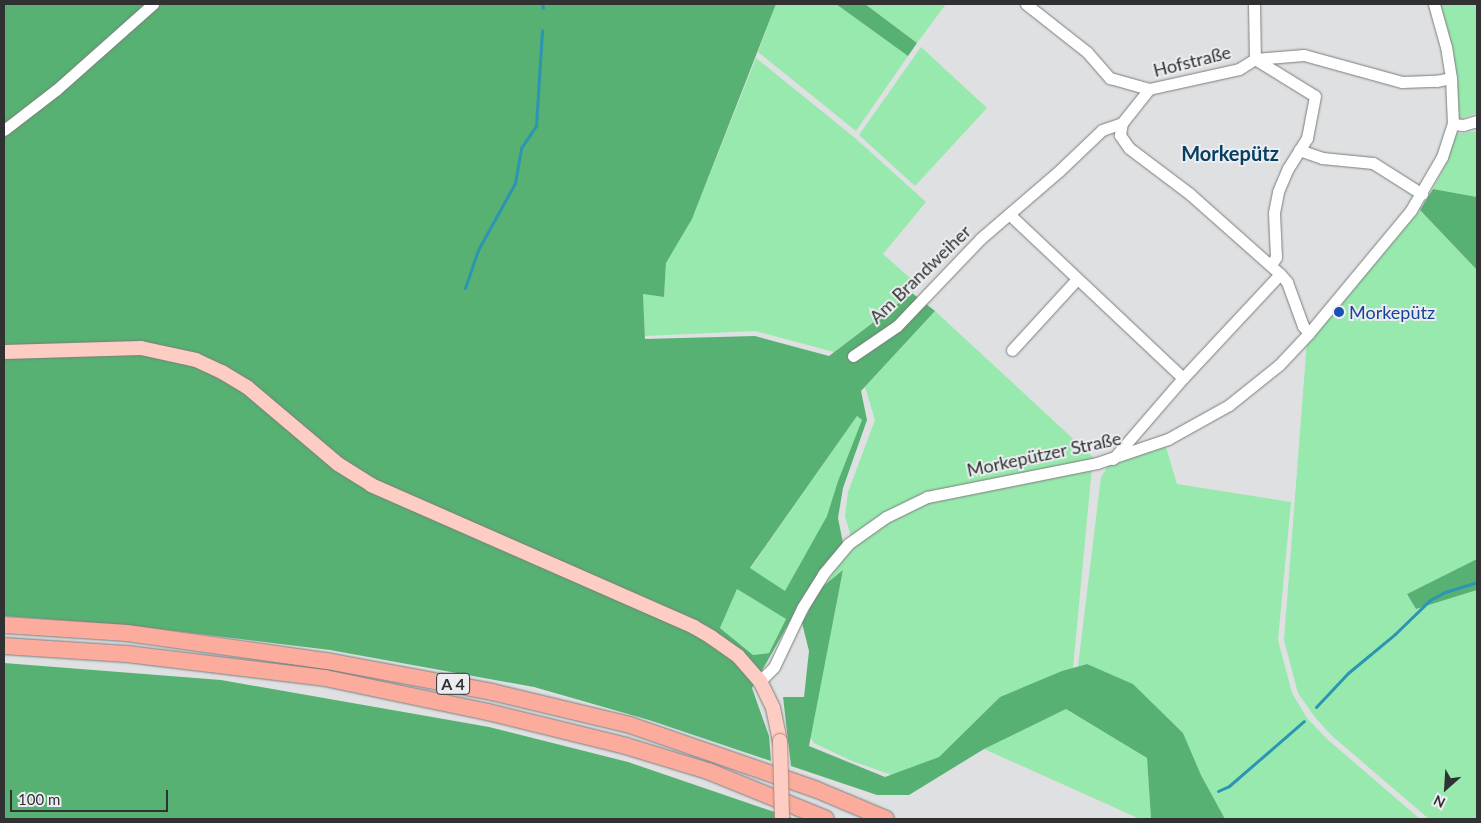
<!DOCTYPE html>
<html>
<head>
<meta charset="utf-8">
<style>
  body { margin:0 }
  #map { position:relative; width:1481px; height:823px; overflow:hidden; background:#dee0e2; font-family:Lato,sans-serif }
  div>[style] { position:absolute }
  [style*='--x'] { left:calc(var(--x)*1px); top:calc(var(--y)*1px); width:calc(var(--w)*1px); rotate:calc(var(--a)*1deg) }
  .green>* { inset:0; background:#98e9ad }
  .forest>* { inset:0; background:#57b172 }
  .stream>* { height:3px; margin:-1.5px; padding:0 1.5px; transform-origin:1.5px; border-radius:1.5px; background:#2c95b3 }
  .roads { filter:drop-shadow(0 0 1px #7b7c7e) drop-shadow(0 0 1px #7b7c7e) }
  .minor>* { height:11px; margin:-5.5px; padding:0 5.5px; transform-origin:5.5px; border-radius:5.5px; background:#fff }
  .major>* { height:14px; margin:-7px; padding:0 7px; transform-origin:7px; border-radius:7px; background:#fdcdc4 }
  .highway>* { height:16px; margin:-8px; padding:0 8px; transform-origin:8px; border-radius:8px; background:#fbac9c }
  .bridges { filter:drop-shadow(0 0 1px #b48177) drop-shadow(0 0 1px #b48177) }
  .major-bridge>* { height:14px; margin:-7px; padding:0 7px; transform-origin:7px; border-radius:7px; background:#fdcdc4 }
  .dots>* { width:14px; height:14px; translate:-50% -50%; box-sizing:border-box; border:2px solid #ecedf0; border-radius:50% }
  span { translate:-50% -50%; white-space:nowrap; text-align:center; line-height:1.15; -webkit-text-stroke:4px #ecedf0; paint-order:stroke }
  .shield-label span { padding:1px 4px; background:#ecedf0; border:1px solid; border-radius:4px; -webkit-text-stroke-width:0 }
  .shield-label { font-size:16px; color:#303132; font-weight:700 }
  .street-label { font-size:18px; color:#303132 }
  .transit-label { font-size:18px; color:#164399 }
  .left { translate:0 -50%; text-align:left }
  .quarter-label { font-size:20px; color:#073f61; font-weight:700 }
  .frame { position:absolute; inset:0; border:5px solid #303132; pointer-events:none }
  .north { position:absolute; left:1421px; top:763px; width:50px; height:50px; -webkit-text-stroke:4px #ecedf0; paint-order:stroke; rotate:206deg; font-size:14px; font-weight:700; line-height:20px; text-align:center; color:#303132 }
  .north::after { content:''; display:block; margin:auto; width:18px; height:22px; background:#303132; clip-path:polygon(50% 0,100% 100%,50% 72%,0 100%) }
  .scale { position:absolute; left:10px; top:790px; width:158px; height:22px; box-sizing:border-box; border:2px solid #303132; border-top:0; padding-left:6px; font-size:15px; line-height:18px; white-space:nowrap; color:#303132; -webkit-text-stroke:4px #ecedf0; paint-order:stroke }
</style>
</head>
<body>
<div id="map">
  <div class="green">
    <div style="clip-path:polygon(776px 4px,836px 4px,908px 56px,856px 131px,758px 52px)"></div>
    <div style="clip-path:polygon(865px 4px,946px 4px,917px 43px)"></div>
    <div style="clip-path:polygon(1440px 4px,1477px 4px,1477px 113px,1459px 119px,1457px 76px,1452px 45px)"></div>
    <div style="clip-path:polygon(921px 47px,987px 108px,915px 186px,859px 135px)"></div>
    <div style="clip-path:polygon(756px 58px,855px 138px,926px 202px,883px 254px,918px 285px,912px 293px,834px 352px,755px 331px,645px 336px,643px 294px,664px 297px,666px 263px,692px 219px)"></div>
    <div style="clip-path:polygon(1477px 131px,1477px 197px,1433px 189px,1448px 160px,1455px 134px)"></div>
    <div style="clip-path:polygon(1420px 210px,1477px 270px,1477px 559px,1407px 594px,1416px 609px,1477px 590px,1477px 819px,1429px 819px,1331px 735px,1314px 716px,1298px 693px,1284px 640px,1307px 341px)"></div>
    <div style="clip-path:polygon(935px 311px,1096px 460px,924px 493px,851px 537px,845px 516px,848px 492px,875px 420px,865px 387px)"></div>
    <div style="clip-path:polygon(857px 416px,862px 420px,838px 481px,827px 516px,785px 592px,750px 569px)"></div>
    <div style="clip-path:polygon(1166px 447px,1177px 484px,1291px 502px,1278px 640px,1292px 693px,1307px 718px,1327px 739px,1420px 819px,1225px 819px,1201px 775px,1183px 733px,1133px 684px,1087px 664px,1078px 666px,1101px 477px,1111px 461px)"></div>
    <div style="clip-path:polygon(1092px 467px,1073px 668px,1000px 697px,939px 757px,892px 775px,852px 761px,814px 743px,810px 737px,843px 571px,821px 588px,851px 550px,887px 520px,928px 500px)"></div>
    <div style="clip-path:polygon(737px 589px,786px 619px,769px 653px,753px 655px,720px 628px)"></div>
    <div style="clip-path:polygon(1066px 709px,1147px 758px,1151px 819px,1140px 819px,984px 749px)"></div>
  </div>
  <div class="forest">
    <div style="clip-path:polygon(evenodd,4px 4px,776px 4px,692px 219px,666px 263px,664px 297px,643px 294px,645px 339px,755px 336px,829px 356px,912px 293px,935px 311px,861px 391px,867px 420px,843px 488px,838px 518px,843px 543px,798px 607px,752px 688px,769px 736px,771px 761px,649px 720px,534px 687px,330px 650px,127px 625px,4px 616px,4px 4px,857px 416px,862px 420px,838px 481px,827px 516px,785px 591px,750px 568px,857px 416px,4px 4px,737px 589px,786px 619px,769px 653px,753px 655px,720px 628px,737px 589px)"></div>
    <div style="clip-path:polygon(836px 4px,865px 4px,917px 43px,908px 56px)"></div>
    <div style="clip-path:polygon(1433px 189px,1477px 197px,1477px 270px,1420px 210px)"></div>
    <div style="clip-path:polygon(1477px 559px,1477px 590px,1416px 609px,1407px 594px)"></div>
    <div style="clip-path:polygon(843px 570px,809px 746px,885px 777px,939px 757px,1000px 697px,1062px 671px,1087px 664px,1133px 684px,1183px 733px,1201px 775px,1225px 819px,1151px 819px,1147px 758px,1066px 709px,984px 749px,909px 795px,877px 795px,791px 766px,783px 697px,804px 697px,809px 651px,802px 623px,821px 588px)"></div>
    <div style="clip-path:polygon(4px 663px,221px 680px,489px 727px,628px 762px,795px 819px,4px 819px)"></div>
  </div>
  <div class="stream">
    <div style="--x:542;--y:4;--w:4;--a:76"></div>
    <div style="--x:465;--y:288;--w:40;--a:-71.1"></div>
    <div style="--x:478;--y:250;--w:77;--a:-61.1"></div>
    <div style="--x:515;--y:183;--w:36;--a:-80"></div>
    <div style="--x:521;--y:148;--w:27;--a:-56"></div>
    <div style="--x:536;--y:126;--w:96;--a:-86.4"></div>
    <div style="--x:1316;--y:707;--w:47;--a:-46.7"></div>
    <div style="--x:1348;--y:673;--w:61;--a:-39.7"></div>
    <div style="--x:1395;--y:634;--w:49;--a:-44.2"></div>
    <div style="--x:1430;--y:600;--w:17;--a:-28"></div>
    <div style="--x:1445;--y:592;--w:34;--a:-17"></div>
    <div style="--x:1218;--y:791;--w:12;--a:-24"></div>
    <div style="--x:1229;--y:786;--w:99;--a:-40.9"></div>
  </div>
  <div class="roads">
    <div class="minor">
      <div style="--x:1026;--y:4;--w:78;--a:38.2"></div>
      <div style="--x:1087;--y:52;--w:35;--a:49"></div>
      <div style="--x:1110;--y:78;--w:41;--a:15.8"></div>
      <div style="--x:1254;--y:4;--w:55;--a:89"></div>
      <div style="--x:1255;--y:59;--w:70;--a:31.7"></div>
      <div style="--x:1315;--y:96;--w:43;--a:100.8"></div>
      <div style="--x:1307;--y:138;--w:36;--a:122"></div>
      <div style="--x:1288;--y:168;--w:26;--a:113"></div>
      <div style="--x:1278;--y:192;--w:21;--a:101"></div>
      <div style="--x:1274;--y:213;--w:44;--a:87.4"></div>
      <div style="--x:1276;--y:257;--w:9;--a:122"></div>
      <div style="--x:1453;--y:124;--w:10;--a:6"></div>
      <div style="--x:1463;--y:125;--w:15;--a:-16"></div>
      <div style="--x:4;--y:130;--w:66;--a:-37.6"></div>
      <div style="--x:56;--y:90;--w:130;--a:-41.6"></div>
      <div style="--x:1299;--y:150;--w:24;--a:19"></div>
      <div style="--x:1322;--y:158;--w:51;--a:5.6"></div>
      <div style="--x:1373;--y:163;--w:58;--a:32.3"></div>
      <div style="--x:1009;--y:214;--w:239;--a:43.3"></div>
      <div style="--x:1309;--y:333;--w:9;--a:-131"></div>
      <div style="--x:1303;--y:326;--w:47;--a:-110"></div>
      <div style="--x:1287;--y:282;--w:11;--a:-131"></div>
      <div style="--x:1280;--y:274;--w:120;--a:-138.4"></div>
      <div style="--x:1190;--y:194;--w:76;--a:-143"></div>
      <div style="--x:1129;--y:148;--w:16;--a:-125"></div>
      <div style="--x:1120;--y:135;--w:12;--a:-81"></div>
      <div style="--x:1122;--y:123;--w:43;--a:-51.5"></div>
      <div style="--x:1149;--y:89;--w:92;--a:-12.5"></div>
      <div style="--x:1239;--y:69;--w:19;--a:-32"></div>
      <div style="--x:1255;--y:59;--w:49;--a:-4.7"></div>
      <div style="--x:1304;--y:55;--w:102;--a:15.4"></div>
      <div style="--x:1402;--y:82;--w:34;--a:-2"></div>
      <div style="--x:1436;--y:81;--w:15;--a:-11"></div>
      <div style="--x:1012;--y:350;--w:96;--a:-47.5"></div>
      <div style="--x:853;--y:356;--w:53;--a:-34.3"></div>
      <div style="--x:897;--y:326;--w:120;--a:-46.3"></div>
      <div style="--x:980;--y:239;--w:104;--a:-40.7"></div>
      <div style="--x:1059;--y:171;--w:59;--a:-43.6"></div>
      <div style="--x:1102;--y:130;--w:21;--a:-19"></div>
      <div style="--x:1113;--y:459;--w:107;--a:-49.2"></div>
      <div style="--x:1183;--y:378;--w:142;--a:-47"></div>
      <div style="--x:760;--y:681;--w:20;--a:-45"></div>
      <div style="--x:774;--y:667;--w:65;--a:-64.6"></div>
      <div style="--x:802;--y:608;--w:40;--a:-58"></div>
      <div style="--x:823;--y:574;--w:39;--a:-50"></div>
      <div style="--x:848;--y:544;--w:47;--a:-35.4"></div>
      <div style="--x:886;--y:517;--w:46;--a:-26"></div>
      <div style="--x:927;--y:497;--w:173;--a:-11.3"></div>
      <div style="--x:1097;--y:463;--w:75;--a:-18.7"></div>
      <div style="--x:1168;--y:439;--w:70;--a:-29.1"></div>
      <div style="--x:1229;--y:405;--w:64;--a:-38.7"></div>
      <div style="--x:1279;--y:365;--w:44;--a:-46.8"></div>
      <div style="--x:1309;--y:333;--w:160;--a:-50.3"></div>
      <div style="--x:1411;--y:210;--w:61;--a:-59.7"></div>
      <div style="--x:1442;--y:157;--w:35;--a:-72"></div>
      <div style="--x:1453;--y:124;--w:46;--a:-92.5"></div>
      <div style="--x:1451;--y:78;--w:31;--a:-99"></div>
      <div style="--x:1446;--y:47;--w:45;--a:-105.6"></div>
    </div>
    <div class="major">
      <div style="--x:4;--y:352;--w:137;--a:-1.7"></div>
      <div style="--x:141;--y:348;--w:56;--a:12.3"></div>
      <div style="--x:196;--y:360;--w:29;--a:25"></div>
      <div style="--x:222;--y:372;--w:29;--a:31"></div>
      <div style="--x:247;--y:387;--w:119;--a:40.2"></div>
      <div style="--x:338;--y:464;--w:39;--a:32"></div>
      <div style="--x:371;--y:485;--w:353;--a:23.7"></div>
      <div style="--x:694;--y:627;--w:20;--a:30"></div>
      <div style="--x:711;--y:637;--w:33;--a:35"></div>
      <div style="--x:738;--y:656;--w:33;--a:49"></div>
      <div style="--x:760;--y:681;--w:30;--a:64"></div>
      <div style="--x:773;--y:708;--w:34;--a:78"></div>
    </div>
    <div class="highway">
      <div style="--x:4;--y:625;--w:123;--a:3.7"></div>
      <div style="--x:127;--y:633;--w:202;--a:8"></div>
      <div style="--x:327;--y:661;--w:168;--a:10.6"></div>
      <div style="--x:492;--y:692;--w:142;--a:13.4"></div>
      <div style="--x:630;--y:725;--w:196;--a:19.1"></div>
      <div style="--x:815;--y:789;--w:77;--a:22.9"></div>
      <div style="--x:4;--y:646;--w:123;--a:3.7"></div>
      <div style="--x:127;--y:654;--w:199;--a:6.9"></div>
      <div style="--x:325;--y:678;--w:167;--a:11.8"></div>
      <div style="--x:488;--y:712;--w:142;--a:13.8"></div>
      <div style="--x:626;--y:746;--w:86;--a:17"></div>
      <div style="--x:708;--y:771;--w:127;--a:22.1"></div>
    </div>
  </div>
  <div class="bridges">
    <div class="major-bridge">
      <div style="--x:780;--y:741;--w:78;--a:88.5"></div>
    </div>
  </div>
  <div class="dots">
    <div style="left:1339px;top:312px;background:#1a4fb4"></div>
  </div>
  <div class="shield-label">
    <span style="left:453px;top:684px">A 4</span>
  </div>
  <div class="street-label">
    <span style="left:1192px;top:61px;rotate:-14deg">Hofstraße</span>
    <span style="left:920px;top:274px;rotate:-44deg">Am Brandweiher</span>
    <span style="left:1044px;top:454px;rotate:-12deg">Morkepützer Straße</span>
  </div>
  <div class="transit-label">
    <span class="left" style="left:1349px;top:312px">Morkepütz</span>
  </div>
  <div class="quarter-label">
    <span style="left:1230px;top:153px">Morkepütz</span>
  </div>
  <div class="frame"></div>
  <div class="north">N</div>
  <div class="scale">100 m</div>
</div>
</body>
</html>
